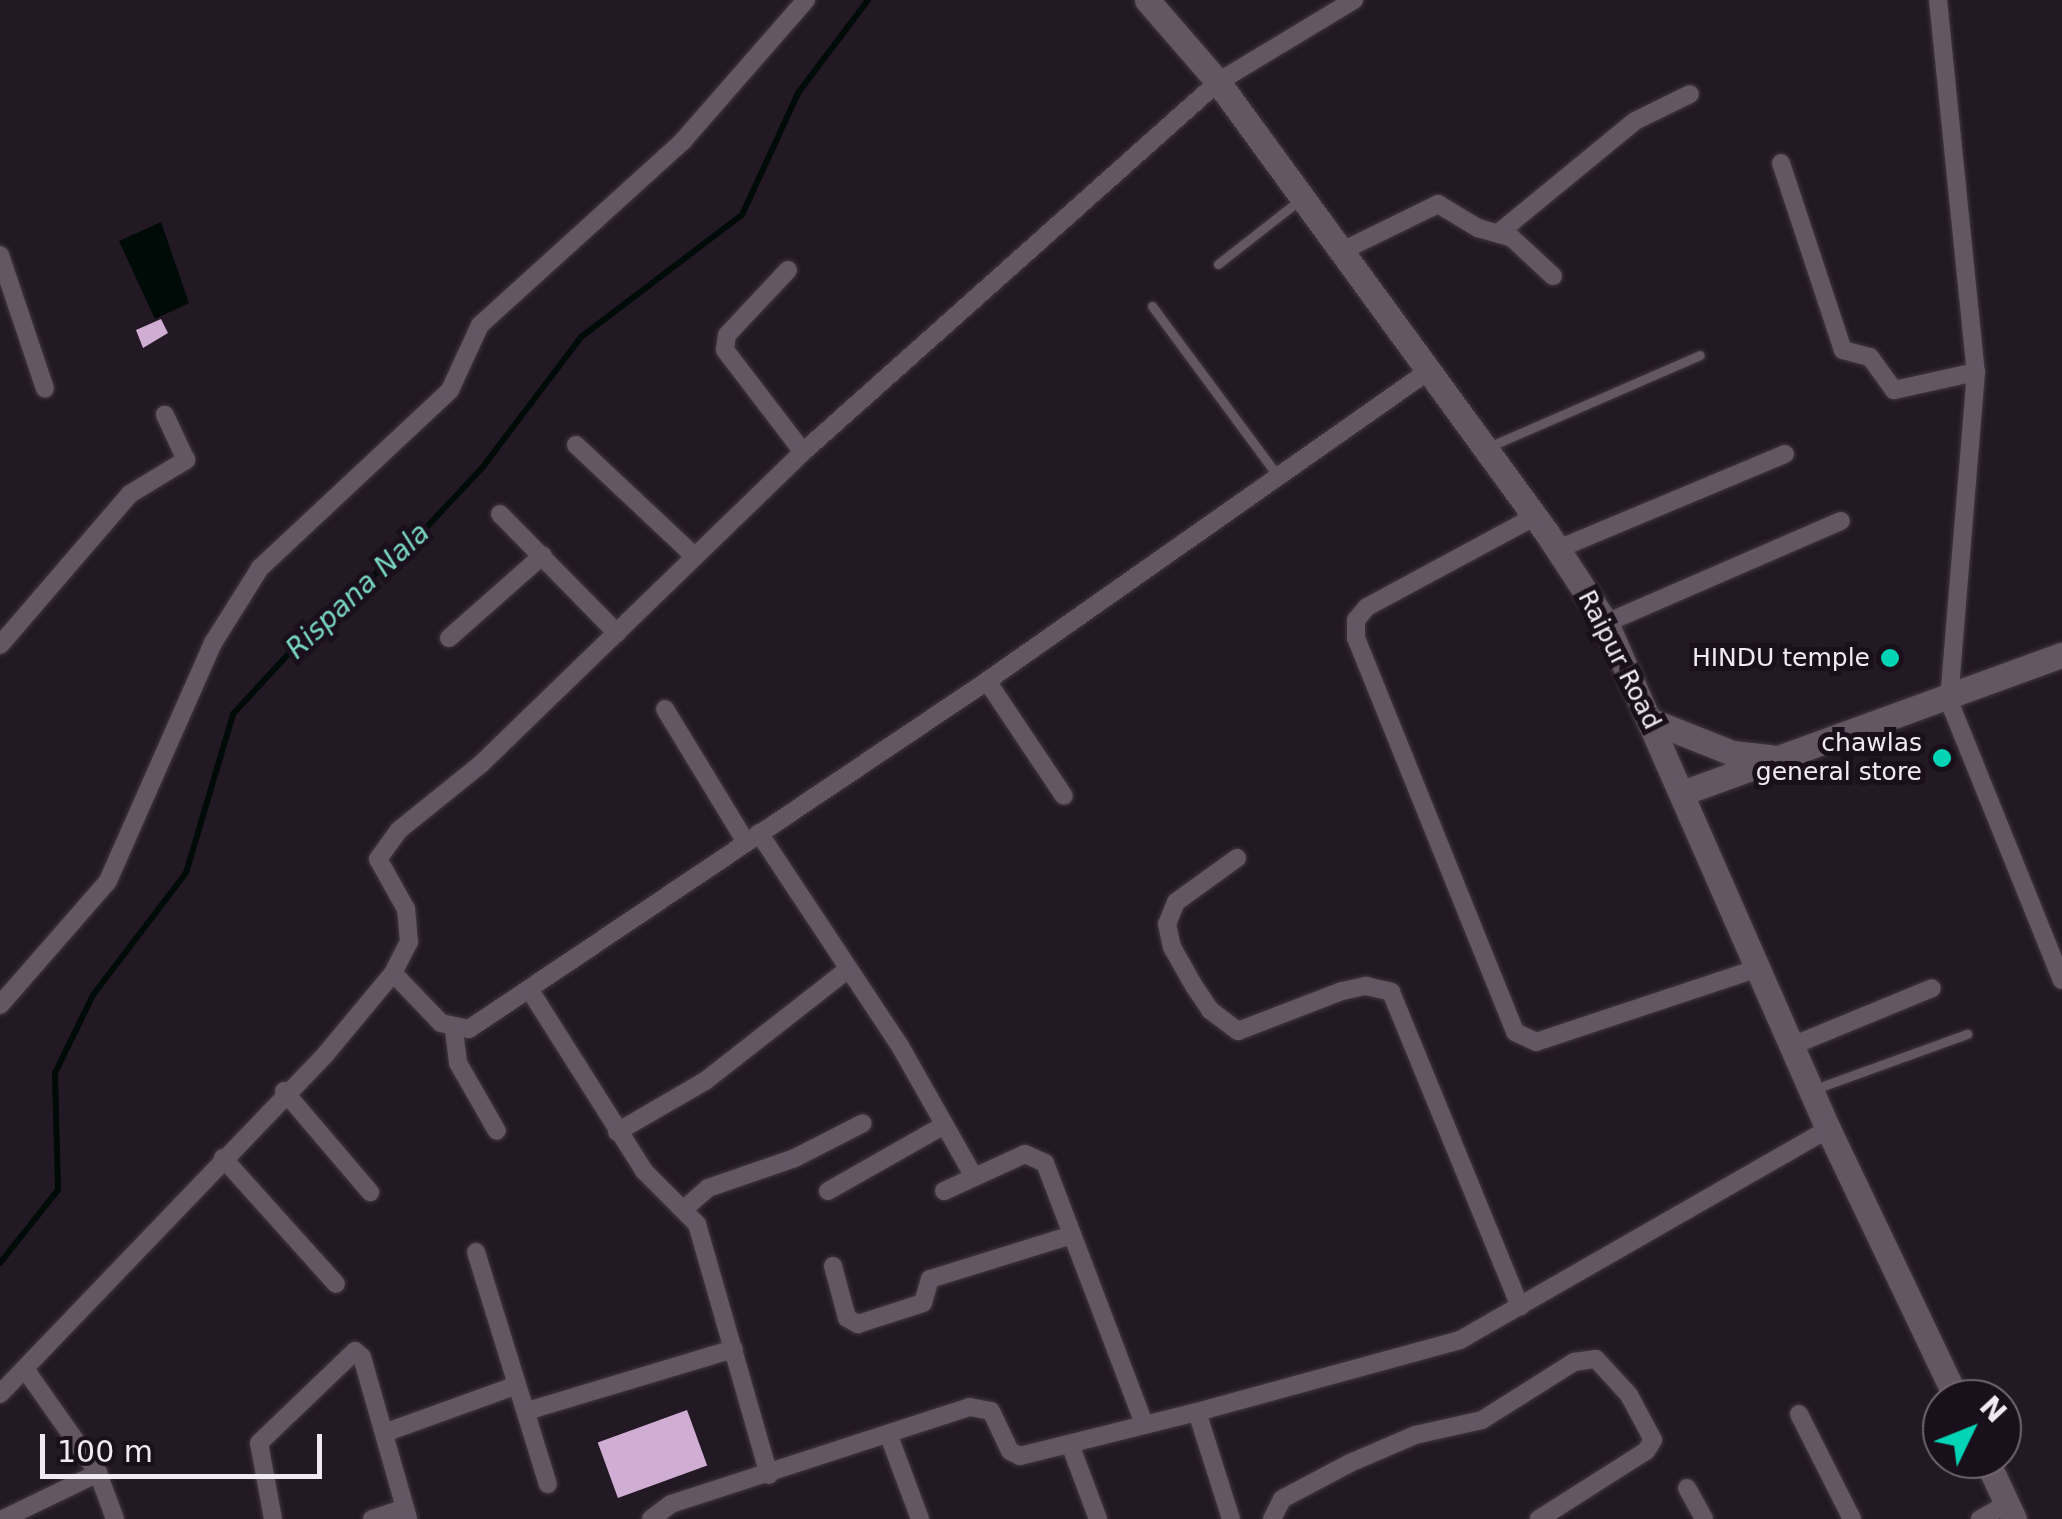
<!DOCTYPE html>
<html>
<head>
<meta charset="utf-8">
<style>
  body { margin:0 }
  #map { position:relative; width:2062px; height:1519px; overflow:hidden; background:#231924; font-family:"DejaVu Sans",sans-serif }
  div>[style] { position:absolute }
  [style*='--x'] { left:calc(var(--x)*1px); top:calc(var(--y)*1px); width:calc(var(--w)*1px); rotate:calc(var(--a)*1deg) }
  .water>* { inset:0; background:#000b08 }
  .stream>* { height:6px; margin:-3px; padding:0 3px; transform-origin:3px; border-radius:3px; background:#000b08 }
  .building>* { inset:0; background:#d0add2; transform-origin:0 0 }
  .roads { filter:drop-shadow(0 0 2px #3f373f) drop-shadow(0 0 2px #3f373f) }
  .service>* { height:9px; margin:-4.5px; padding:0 4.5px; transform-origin:4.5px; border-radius:4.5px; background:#635764 }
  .minor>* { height:18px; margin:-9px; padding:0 9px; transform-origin:9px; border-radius:9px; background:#635764 }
  .secondary>* { height:25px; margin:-12.5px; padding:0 12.5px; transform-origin:12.5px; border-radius:12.5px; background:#635764 }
  .dots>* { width:28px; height:28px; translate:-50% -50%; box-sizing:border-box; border:5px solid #1a101b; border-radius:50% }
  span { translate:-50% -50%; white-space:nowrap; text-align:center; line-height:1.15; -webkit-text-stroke:10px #1a101b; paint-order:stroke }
  .poi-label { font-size:25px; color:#f2eaf2 }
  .right { translate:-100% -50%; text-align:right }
  .street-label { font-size:25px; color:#f2eaf2 }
  .water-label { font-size:28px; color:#78d4c0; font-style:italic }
  .north { position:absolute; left:1922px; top:1379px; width:100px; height:100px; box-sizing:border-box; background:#1a101b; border:2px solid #706771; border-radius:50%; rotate:47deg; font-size:28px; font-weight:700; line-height:40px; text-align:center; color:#f2eaf2 }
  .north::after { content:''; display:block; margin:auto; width:35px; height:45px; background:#01d5b6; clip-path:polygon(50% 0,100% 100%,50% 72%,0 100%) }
  .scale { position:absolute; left:40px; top:1434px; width:282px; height:45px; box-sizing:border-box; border:5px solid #f2eaf2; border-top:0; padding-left:12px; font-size:30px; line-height:35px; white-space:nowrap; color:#f2eaf2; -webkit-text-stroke:8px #1a101b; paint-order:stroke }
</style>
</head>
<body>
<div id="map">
  <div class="water">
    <i style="clip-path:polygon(161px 222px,189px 303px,155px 319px,119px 241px)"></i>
  </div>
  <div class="stream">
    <i style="--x:0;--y:1263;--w:93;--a:-51.5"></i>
    <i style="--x:58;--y:1190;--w:117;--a:-91.5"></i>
    <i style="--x:55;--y:1073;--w:87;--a:-64"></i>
    <i style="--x:93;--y:995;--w:153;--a:-52.7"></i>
    <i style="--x:186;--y:873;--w:166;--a:-73.5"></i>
    <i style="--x:233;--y:714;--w:125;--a:-47.3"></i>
    <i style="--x:318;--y:622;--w:119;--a:-39.9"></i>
    <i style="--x:409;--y:546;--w:107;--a:-46.9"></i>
    <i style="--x:482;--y:468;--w:164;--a:-52.9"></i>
    <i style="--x:581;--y:337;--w:202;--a:-37.2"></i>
    <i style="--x:742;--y:215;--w:134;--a:-65.3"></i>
    <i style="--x:798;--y:93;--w:116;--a:-53"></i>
  </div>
  <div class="building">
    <i style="clip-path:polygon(161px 319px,168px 333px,143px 348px,136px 330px)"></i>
    <i style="left:687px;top:1410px;width:59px;height:95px;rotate:70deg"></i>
  </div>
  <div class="roads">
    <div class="service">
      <i style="--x:1218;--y:264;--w:105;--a:-38.1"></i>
      <i style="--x:1152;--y:306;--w:212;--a:53.5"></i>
      <i style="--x:1486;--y:448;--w:233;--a:-23.5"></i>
      <i style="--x:1815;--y:1089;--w:162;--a:-19.9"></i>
    </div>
    <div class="minor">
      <i style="--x:1938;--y:0;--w:374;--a:84.2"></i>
      <i style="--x:1976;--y:372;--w:330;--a:94.7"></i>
      <i style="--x:1949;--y:701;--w:301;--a:68"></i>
      <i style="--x:1781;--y:163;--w:197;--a:71.7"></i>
      <i style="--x:1843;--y:350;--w:28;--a:15"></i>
      <i style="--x:1870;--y:357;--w:41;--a:54"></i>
      <i style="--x:1894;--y:390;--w:84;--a:-12.4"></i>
      <i style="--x:1501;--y:231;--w:173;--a:-39.4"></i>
      <i style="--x:1635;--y:121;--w:61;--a:-26.1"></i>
      <i style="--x:1340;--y:252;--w:109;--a:-26.1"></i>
      <i style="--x:1438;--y:204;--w:47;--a:31"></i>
      <i style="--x:1478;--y:228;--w:35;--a:16"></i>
      <i style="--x:1512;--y:238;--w:56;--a:42.8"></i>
      <i style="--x:0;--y:255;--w:141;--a:71.4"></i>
      <i style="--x:788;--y:270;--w:89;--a:133.2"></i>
      <i style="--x:727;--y:335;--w:15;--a:98"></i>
      <i style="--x:725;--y:350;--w:128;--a:52.6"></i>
      <i style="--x:576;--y:445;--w:162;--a:43.2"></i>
      <i style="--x:500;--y:514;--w:167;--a:45.5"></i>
      <i style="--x:1534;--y:517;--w:190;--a:151.7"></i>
      <i style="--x:1367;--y:607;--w:17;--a:130"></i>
      <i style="--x:1356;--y:620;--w:18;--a:90"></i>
      <i style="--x:1356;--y:638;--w:425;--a:68"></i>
      <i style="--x:1515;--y:1032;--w:23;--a:25"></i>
      <i style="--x:1536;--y:1042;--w:237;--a:-18.4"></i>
      <i style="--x:1558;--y:549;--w:246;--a:-22.7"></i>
      <i style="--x:1606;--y:623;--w:256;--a:-23.5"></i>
      <i style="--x:449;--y:638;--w:125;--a:-41.4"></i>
      <i style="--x:0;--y:645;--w:199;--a:-49.3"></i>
      <i style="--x:130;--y:494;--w:66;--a:-31.3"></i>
      <i style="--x:186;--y:460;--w:50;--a:-115"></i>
      <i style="--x:987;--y:681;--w:138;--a:56.2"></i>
      <i style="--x:665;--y:709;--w:156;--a:58.7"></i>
      <i style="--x:759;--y:833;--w:255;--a:56.5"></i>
      <i style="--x:900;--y:1046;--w:148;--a:60.5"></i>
      <i style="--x:1237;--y:858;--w:75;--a:144.2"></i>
      <i style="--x:1176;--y:902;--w:24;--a:112"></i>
      <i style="--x:1167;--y:924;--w:24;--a:78"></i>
      <i style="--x:1172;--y:947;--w:45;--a:60.6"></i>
      <i style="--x:1194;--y:986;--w:29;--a:56"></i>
      <i style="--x:1210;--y:1010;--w:35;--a:37"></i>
      <i style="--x:1238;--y:1031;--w:111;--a:-21"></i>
      <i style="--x:1342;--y:991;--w:25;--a:-12"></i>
      <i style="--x:1366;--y:986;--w:26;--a:13"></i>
      <i style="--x:1391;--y:992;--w:340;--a:67.7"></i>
      <i style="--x:393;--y:973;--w:69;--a:46.2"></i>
      <i style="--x:441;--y:1023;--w:29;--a:12"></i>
      <i style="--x:469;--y:1029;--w:624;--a:-33.89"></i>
      <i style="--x:987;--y:681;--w:538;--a:-35.08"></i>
      <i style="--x:531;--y:992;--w:212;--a:57.7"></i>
      <i style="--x:644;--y:1171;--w:75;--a:45"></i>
      <i style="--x:697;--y:1224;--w:261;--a:74"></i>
      <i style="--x:0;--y:1005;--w:164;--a:-48.9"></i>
      <i style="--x:108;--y:881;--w:260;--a:-66.2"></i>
      <i style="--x:213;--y:643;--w:89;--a:-57.9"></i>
      <i style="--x:260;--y:568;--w:260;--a:-43.1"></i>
      <i style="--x:450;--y:390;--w:72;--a:-65.2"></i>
      <i style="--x:480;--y:325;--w:273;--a:-42.2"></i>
      <i style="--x:682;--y:142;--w:189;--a:-48.9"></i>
      <i style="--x:454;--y:1030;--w:33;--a:83"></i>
      <i style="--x:458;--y:1063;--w:78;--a:60.2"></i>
      <i style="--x:1794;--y:1045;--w:149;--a:-22.4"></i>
      <i style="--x:284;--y:1091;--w:133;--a:49.6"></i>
      <i style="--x:617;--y:1132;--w:102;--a:-30.1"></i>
      <i style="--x:705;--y:1081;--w:180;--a:-38"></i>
      <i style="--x:223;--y:1158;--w:169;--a:48.1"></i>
      <i style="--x:828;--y:1191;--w:133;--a:-29.6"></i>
      <i style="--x:944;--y:1191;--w:89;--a:-24.6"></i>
      <i style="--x:1025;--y:1154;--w:22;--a:24"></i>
      <i style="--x:1045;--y:1163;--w:279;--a:69.2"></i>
      <i style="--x:684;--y:1209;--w:32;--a:-41"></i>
      <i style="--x:708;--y:1188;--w:92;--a:-19"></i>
      <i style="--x:795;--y:1158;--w:76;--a:-27.2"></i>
      <i style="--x:476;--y:1252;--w:243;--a:72.8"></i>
      <i style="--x:833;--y:1266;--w:54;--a:74.9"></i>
      <i style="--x:847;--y:1318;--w:13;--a:29"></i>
      <i style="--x:858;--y:1324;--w:68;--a:-17.9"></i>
      <i style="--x:923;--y:1303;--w:25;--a:-74"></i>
      <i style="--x:930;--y:1279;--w:149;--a:-17.2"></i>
      <i style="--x:25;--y:1369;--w:127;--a:54.9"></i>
      <i style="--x:98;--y:1473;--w:49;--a:69.7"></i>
      <i style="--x:0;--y:1394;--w:470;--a:-46.2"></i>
      <i style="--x:325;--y:1055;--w:107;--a:-50.3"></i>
      <i style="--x:393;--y:973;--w:35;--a:-63"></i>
      <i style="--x:409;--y:942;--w:33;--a:-95"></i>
      <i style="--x:406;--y:909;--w:57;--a:-119.2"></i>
      <i style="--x:378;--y:859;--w:36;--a:-54"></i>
      <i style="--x:399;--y:830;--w:105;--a:-38.8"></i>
      <i style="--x:481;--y:764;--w:448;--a:-44.1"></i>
      <i style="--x:803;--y:452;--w:556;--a:-41.72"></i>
      <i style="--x:1218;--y:82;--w:159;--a:-31.1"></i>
      <i style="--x:527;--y:1411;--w:216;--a:-16.7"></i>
      <i style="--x:1799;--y:1414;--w:118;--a:63.2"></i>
      <i style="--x:384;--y:1433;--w:141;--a:-19.8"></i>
      <i style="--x:889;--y:1436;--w:89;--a:69.5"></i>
      <i style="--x:1071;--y:1447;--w:77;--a:69.4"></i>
      <i style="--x:1687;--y:1488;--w:35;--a:61"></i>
      <i style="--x:3;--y:1519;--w:106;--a:-25.8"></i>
      <i style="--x:273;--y:1519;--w:77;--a:-100.4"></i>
      <i style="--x:259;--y:1443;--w:133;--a:-43.8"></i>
      <i style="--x:355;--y:1351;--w:9;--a:41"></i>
      <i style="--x:362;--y:1357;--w:168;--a:74.1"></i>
      <i style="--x:372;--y:1519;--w:35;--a:-18"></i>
      <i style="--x:651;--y:1519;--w:25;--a:-37"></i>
      <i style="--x:671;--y:1504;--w:314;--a:-18"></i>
      <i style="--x:970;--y:1407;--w:21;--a:11"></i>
      <i style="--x:991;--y:1411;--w:44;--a:64.6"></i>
      <i style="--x:1010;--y:1451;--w:11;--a:27"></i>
      <i style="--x:1020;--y:1456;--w:182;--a:-14"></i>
      <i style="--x:1231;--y:1519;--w:112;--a:-107.6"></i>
      <i style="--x:1197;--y:1412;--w:273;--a:-15.3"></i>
      <i style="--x:1460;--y:1340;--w:424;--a:-29.8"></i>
      <i style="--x:1272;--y:1519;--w:22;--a:-63"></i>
      <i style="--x:1282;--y:1499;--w:77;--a:-27.9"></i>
      <i style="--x:1350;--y:1463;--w:71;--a:-23.3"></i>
      <i style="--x:1415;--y:1435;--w:69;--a:-12.6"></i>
      <i style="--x:1482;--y:1420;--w:109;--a:-32.2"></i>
      <i style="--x:1574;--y:1362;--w:22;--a:-8"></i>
      <i style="--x:1596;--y:1359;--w:49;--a:47.5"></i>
      <i style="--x:1629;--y:1395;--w:51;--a:61.9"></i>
      <i style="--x:1653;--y:1440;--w:13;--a:122"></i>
      <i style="--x:1646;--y:1451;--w:127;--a:147.6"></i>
      <i style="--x:1980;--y:1519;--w:31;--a:-29"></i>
    </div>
    <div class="secondary">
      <i style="--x:1147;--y:0;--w:108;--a:49.1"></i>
      <i style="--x:1218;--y:82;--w:558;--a:53.89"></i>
      <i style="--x:1547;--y:533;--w:108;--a:56.8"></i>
      <i style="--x:1606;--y:623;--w:553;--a:66.31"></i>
      <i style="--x:1828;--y:1129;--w:299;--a:64.5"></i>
      <i style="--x:1652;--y:721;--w:86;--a:21.8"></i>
      <i style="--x:1732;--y:753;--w:39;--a:6"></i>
      <i style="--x:1685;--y:792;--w:401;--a:-20"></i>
      <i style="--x:1986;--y:1459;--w:66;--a:65"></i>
    </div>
  </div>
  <div class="dots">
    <i style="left:1890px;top:658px;background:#01d5b6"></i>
    <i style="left:1942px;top:758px;background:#01d5b6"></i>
  </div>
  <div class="poi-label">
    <span class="right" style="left:1870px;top:658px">HINDU temple</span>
    <span class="right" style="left:1922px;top:758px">chawlas<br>general store</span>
  </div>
  <div class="street-label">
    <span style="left:1619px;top:660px;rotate:63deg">Raipur Road</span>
  </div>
  <div class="water-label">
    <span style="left:358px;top:591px;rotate:-43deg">Rispana Nala</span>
  </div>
  <div class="north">N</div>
  <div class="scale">100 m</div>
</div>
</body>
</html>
